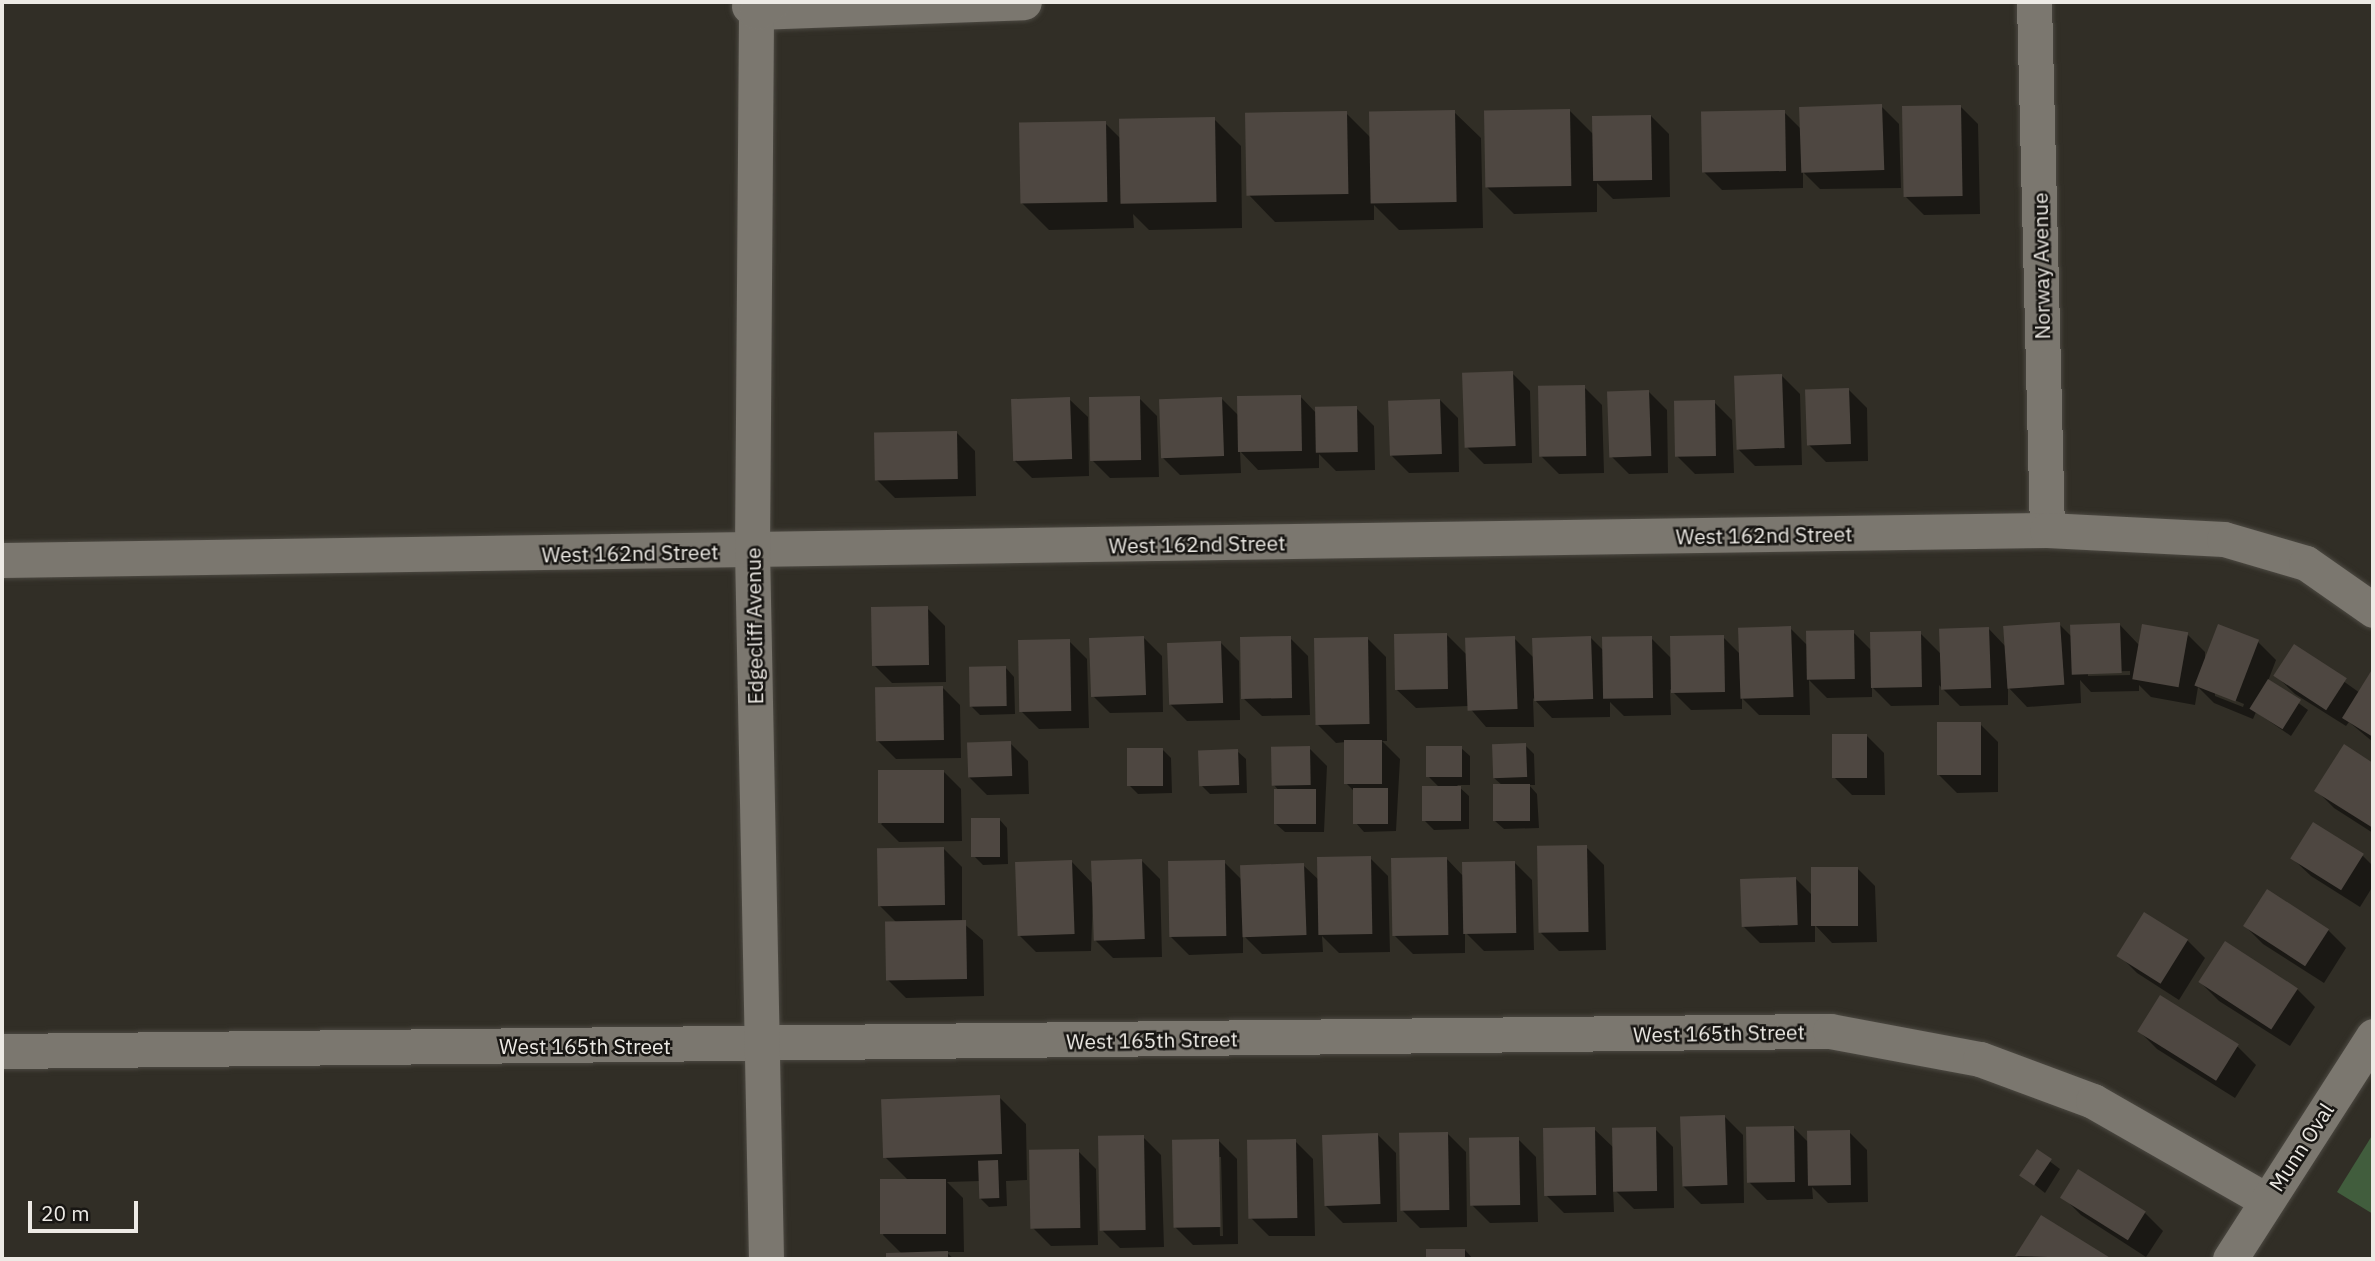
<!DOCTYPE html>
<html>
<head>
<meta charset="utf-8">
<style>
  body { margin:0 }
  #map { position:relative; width:2375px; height:1261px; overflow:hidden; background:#312e26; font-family:"IBM Plex Sans",sans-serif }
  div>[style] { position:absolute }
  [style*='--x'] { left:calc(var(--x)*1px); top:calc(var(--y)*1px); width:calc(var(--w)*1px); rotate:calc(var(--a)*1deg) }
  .green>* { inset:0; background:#415d3d }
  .shadow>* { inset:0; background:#0007 }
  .building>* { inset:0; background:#4e4741; transform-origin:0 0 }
  .roads { filter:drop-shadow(0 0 2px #4c4942) drop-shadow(0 0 2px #4c4942) }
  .minor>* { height:35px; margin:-17.5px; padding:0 17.5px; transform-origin:17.5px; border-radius:17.5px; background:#7b776f }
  span { translate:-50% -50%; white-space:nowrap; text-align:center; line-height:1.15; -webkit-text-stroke:5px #181613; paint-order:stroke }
  .street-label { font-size:21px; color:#edeae5 }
  .frame { position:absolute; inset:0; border:4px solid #edeae5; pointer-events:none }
  .scale { position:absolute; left:28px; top:1201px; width:110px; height:32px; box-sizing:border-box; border:4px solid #edeae5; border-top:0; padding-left:9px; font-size:21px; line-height:24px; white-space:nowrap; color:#edeae5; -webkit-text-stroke:5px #181613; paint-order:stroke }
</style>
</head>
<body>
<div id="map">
  <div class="green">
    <i style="clip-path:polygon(2373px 1134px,2373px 1214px,2337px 1192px)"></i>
  </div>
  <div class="shadow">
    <i style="clip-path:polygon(1881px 106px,1899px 124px,1901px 188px,1820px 189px,1803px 172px,1803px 188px,1722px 190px,1704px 172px,1784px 112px,1801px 129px)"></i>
    <i style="clip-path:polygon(1960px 106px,1978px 124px,1980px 214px,1924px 215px,1906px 197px)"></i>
    <i style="clip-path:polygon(1569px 110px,1594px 135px,1651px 116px,1669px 134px,1670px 197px,1613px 199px,1597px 183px,1597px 212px,1514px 214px,1487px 187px)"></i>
    <i style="clip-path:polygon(1454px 112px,1481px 138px,1483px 228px,1399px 230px,1374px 205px,1374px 220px,1275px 222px,1249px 195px,1346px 113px,1371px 138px)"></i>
    <i style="clip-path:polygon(1214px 119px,1241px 146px,1242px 228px,1149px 230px,1133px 214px,1134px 228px,1049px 230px,1022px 203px,1105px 123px,1121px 139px)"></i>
    <i style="clip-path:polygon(1512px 373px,1530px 391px,1532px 463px,1484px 464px,1466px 446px)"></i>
    <i style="clip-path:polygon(1782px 376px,1800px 394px,1802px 465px,1755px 466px,1737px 448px)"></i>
    <i style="clip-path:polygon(1584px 387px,1602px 405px,1604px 473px,1559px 474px,1541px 456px)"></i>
    <i style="clip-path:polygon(1849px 390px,1867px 408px,1868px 461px,1826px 462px,1808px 444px)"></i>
    <i style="clip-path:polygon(1649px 392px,1667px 410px,1668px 473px,1629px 474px,1611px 456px)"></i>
    <i style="clip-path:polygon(1300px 396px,1317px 414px,1356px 408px,1374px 426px,1375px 470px,1336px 471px,1319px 454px,1319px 468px,1258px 470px,1240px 451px,1241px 473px,1180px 475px,1162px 457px,1221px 398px,1240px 417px)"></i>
    <i style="clip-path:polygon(1139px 398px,1157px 416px,1159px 477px,1110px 478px,1092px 460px)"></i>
    <i style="clip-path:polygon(1069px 399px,1088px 417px,1089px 476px,1032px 478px,1014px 460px)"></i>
    <i style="clip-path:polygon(1440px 400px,1458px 418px,1459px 472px,1409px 473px,1391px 455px)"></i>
    <i style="clip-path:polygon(1714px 402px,1732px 420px,1734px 473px,1695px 474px,1677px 456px)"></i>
    <i style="clip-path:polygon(957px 433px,975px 451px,976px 496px,895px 498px,877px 480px)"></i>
    <i style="clip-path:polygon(927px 608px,945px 626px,946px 682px,892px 683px,874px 665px)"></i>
    <i style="clip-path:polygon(evenodd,2059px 624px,2072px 637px,2120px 625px,2139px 645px,2187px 634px,2205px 652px,2205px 663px,2258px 642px,2276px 660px,2268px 681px,2308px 710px,2291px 736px,2256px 712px,2253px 719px,2214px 703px,2198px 687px,2195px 705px,2151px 697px,2139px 685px,2139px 691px,2091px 692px,2080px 680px,2081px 703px,2027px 707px,2008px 687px,2008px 705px,1960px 706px,1939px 685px,1939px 705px,1891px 706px,1872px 687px,1872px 697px,1827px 698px,1809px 680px,1810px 715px,1759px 715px,1742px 698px,1742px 709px,1691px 710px,1670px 689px,1671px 715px,1624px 716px,1610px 702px,1610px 717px,1552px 718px,1533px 698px,1534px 727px,1486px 727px,1468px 706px,1416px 708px,1397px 690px,1446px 634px,1467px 655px,1514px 638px,1534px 658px,1591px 638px,1605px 652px,1651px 638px,1672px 659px,1723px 637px,1740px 654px,1790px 628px,1808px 646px,1853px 632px,1872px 651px,1920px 633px,1941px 654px,1989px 629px,2006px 647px,2059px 624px,2130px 671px,2130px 675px,2088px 676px,2088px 672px,2130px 671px,2059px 624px,2215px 692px,2244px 704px,2243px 707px,2215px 696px,2215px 692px)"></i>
    <i style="clip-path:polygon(1144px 638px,1162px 656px,1163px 712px,1110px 713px,1092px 695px)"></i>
    <i style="clip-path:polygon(1290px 638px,1308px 656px,1310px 715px,1262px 716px,1243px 698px)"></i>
    <i style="clip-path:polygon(1368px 639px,1386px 657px,1387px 741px,1382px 741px,1400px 759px,1396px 831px,1364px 832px,1356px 823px,1355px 792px,1346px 783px,1346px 742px,1336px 743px,1318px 725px)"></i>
    <i style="clip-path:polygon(1069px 641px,1087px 659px,1089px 728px,1039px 729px,1021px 711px)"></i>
    <i style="clip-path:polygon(1221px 643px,1239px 661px,1240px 720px,1187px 721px,1169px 703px)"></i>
    <i style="clip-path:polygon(2294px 646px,2360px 693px,2373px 672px,2373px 742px,2349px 722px,2346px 726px,2295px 694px,2276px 676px)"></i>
    <i style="clip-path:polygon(1006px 668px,1014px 677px,1015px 714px,980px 715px,971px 706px)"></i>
    <i style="clip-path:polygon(942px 687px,960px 705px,961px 758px,896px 759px,878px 741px)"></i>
    <i style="clip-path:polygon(1980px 724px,1998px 742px,1998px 792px,1957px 793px,1939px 775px)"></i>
    <i style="clip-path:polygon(1866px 735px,1884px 753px,1885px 795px,1852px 795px,1834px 777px)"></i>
    <i style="clip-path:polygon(1010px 743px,1028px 761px,1029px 794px,987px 795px,969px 777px)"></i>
    <i style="clip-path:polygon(1525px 745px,1534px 754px,1535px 785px,1529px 785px,1537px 794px,1539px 828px,1504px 829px,1495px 821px,1503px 786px,1494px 778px)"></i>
    <i style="clip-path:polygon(2344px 746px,2373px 765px,2373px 833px,2334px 808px,2316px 790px)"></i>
    <i style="clip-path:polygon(1309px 748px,1327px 766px,1324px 832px,1285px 832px,1276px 824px,1280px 792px,1274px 785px)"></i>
    <i style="clip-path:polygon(1461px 748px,1470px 756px,1470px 785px,1457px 785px,1469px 796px,1469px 829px,1434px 830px,1425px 821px,1440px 788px,1429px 777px)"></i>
    <i style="clip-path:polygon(1162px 749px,1171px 758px,1172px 793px,1138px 794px,1129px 785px)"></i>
    <i style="clip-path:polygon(1237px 751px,1246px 759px,1247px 793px,1210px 794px,1201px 785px)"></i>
    <i style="clip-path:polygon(943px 771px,961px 789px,962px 841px,899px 842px,881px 824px)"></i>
    <i style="clip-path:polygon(999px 819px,1007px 828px,1008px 864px,983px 865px,974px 856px)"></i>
    <i style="clip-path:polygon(1586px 847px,1604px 865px,1606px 950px,1559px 951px,1541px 933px)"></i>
    <i style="clip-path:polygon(944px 849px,962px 867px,962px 922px,983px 940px,984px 996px,906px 998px,888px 980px,898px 924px,880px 906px)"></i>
    <i style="clip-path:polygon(2363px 856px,2373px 866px,2373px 886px,2360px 907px,2311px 876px,2293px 859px)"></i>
    <i style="clip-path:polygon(1370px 858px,1388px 876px,1390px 952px,1339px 953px,1322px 936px,1323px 952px,1262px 954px,1243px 935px,1243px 953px,1189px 955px,1171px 937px,1224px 862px,1242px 880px,1303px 865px,1320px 881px)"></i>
    <i style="clip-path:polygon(1446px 858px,1464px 877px,1514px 862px,1532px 880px,1534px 950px,1484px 951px,1465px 932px,1465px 953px,1413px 954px,1395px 936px)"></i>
    <i style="clip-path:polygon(1142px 861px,1160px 879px,1162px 957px,1113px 958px,1095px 940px,1093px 896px,1091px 951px,1036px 952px,1018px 934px,1072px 862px,1093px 884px)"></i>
    <i style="clip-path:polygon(1857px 868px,1875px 886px,1877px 942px,1832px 943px,1815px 925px,1815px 942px,1760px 943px,1742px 925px,1796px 879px,1814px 897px)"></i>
    <i style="clip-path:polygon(2245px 926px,2328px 930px,2346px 948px,2324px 983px,2263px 944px)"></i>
    <i style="clip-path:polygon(2187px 940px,2205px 958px,2179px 1000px,2137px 973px,2119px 955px)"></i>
    <i style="clip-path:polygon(2225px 944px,2297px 989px,2315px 1007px,2290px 1046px,2219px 1001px,2201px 983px)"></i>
    <i style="clip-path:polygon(2139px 1031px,2238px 1047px,2256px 1065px,2235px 1098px,2157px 1049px)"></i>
    <i style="clip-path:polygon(999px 1097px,1026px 1124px,1027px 1180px,1006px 1181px,1007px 1206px,989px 1207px,980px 1198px,980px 1181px,947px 1182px,963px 1198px,964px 1252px,946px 1252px,954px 1259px,888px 1259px,888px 1255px,902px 1254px,883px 1235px,909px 1181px,884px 1156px)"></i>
    <i style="clip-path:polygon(1725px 1117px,1743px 1135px,1744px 1203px,1701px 1204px,1683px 1186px)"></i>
    <i style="clip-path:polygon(1793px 1127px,1809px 1143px,1849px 1132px,1867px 1150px,1868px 1202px,1828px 1203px,1812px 1187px,1813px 1199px,1767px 1200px,1749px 1182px)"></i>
    <i style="clip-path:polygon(1594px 1129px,1615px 1149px,1655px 1129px,1673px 1147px,1674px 1208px,1634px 1209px,1613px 1188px,1614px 1212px,1564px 1213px,1546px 1195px)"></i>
    <i style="clip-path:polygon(1448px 1134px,1466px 1152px,1467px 1227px,1420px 1228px,1402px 1210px)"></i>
    <i style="clip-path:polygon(1378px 1135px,1396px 1153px,1397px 1222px,1343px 1223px,1325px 1205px)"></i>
    <i style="clip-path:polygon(1143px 1137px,1161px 1155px,1164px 1247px,1120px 1248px,1102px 1230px)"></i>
    <i style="clip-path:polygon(1518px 1139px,1536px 1157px,1538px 1222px,1490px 1223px,1472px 1205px)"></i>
    <i style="clip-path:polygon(evenodd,1219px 1141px,1237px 1159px,1238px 1244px,1193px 1245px,1175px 1227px,1219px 1141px,1218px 1157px,1221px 1157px,1223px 1236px,1220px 1236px,1218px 1157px)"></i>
    <i style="clip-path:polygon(1295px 1141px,1313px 1159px,1315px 1236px,1269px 1236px,1251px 1218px)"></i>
    <i style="clip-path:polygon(1078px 1151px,1096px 1169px,1098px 1245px,1051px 1246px,1033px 1228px)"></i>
    <i style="clip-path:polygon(2037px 1152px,2060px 1169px,2045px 1193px,2022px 1175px)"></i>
    <i style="clip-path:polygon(2063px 1197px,2145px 1213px,2163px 1231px,2146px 1257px,2081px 1215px)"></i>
    <i style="clip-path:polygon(2042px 1217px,2108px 1259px,2020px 1259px,2017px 1256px)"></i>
    <i style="clip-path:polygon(1465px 1250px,1473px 1259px,1428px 1259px,1427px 1251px)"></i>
  </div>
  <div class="building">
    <i style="left:1882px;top:104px;width:66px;height:83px;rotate:88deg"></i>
    <i style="left:1961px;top:105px;width:91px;height:59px;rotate:89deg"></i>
    <i style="left:1570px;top:109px;width:77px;height:86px;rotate:89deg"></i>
    <i style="left:1455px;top:110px;width:92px;height:86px;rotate:89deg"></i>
    <i style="left:1785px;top:110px;width:61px;height:84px;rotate:89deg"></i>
    <i style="left:1347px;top:111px;width:83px;height:102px;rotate:89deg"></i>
    <i style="left:1651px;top:115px;width:65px;height:59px;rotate:89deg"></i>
    <i style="left:1215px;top:117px;width:85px;height:96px;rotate:89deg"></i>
    <i style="left:1106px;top:121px;width:81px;height:87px;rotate:89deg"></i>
    <i style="left:1513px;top:371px;width:75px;height:51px;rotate:88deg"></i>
    <i style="left:1782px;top:374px;width:74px;height:48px;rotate:88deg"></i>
    <i style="left:1585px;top:385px;width:71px;height:47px;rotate:89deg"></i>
    <i style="left:1849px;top:388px;width:56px;height:44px;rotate:88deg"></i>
    <i style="left:1649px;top:390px;width:66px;height:42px;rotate:88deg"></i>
    <i style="left:1301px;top:395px;width:56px;height:64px;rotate:89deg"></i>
    <i style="left:1140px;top:396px;width:64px;height:51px;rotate:89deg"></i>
    <i style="left:1070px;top:397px;width:62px;height:59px;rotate:88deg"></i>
    <i style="left:1222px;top:397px;width:59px;height:63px;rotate:88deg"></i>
    <i style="left:1440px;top:399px;width:55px;height:52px;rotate:88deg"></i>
    <i style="left:1715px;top:400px;width:56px;height:41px;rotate:89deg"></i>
    <i style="left:1357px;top:406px;width:46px;height:42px;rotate:89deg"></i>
    <i style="left:957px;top:431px;width:48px;height:83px;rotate:89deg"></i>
    <i style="left:928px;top:606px;width:59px;height:57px;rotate:89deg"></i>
    <i style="left:2060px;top:622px;width:63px;height:57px;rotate:86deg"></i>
    <i style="left:2120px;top:623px;width:50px;height:50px;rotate:88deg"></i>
    <i style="left:2142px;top:624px;width:47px;height:56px;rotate:10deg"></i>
    <i style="left:2218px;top:624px;width:44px;height:66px;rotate:21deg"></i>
    <i style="left:1791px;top:626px;width:71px;height:53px;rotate:88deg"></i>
    <i style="left:1989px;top:627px;width:61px;height:50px;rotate:88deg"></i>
    <i style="left:1854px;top:630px;width:49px;height:48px;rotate:89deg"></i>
    <i style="left:1921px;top:631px;width:56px;height:51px;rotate:89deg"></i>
    <i style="left:1447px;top:633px;width:56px;height:53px;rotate:89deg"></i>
    <i style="left:1724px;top:635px;width:57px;height:54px;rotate:89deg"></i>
    <i style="left:1144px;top:636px;width:59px;height:55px;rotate:88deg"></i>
    <i style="left:1291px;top:636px;width:62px;height:51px;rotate:89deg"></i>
    <i style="left:1515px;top:636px;width:73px;height:50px;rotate:88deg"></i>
    <i style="left:1591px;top:636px;width:63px;height:59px;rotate:88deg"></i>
    <i style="left:1652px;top:636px;width:62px;height:50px;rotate:89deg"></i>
    <i style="left:1368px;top:637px;width:87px;height:54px;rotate:89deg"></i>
    <i style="left:1070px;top:639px;width:72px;height:52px;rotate:89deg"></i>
    <i style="left:1221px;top:641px;width:62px;height:54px;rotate:88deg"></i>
    <i style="left:2294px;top:644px;width:63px;height:38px;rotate:33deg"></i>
    <i style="left:1006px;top:666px;width:40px;height:37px;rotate:89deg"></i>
    <i style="clip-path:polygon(2373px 668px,2373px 737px,2342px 718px)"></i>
    <i style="left:2268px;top:679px;width:39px;height:35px;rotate:32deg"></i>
    <i style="left:943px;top:686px;width:54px;height:68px;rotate:89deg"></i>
    <i style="left:1937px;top:722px;width:44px;height:53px"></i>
    <i style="left:1832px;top:734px;width:35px;height:44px"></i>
    <i style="left:1344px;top:740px;width:38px;height:44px"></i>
    <i style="left:1011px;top:741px;width:35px;height:44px;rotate:88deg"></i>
    <i style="left:1526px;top:743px;width:34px;height:34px;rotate:88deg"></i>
    <i style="clip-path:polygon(2344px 744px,2373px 763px,2373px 828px,2314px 791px)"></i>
    <i style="left:1310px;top:746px;width:39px;height:39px;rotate:89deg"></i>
    <i style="left:1462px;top:746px;width:31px;height:36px;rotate:90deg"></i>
    <i style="left:1127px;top:748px;width:36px;height:38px"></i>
    <i style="left:1238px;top:749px;width:36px;height:40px;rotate:88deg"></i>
    <i style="left:944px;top:770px;width:53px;height:66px;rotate:90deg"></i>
    <i style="left:1493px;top:784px;width:37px;height:37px"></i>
    <i style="left:1461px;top:786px;width:35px;height:39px;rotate:90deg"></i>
    <i style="left:1353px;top:788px;width:35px;height:36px"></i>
    <i style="left:1316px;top:789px;width:35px;height:42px;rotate:90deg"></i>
    <i style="left:971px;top:818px;width:29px;height:39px"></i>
    <i style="left:2313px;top:822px;width:60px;height:43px;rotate:32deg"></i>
    <i style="left:1587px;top:845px;width:87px;height:50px;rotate:89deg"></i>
    <i style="left:944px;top:847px;width:58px;height:67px;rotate:89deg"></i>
    <i style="left:1371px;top:856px;width:78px;height:54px;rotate:89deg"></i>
    <i style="left:1447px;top:857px;width:78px;height:56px;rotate:89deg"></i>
    <i style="left:1142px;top:859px;width:80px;height:51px;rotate:88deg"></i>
    <i style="left:1072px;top:860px;width:74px;height:57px;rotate:88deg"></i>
    <i style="left:1225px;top:860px;width:76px;height:57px;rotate:89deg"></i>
    <i style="left:1515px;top:861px;width:72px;height:53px;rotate:89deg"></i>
    <i style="left:1304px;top:863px;width:72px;height:64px;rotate:88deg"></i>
    <i style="left:1811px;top:867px;width:47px;height:59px"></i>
    <i style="left:1796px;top:877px;width:48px;height:56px;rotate:88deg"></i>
    <i style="left:2267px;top:889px;width:74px;height:44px;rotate:33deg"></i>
    <i style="left:2144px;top:912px;width:52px;height:52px;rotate:32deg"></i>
    <i style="left:966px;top:920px;width:59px;height:81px;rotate:89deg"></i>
    <i style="left:2225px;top:941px;width:87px;height:49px;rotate:33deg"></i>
    <i style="left:2160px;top:995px;width:93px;height:43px;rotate:32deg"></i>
    <i style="left:1000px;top:1095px;width:59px;height:119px;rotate:88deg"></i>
    <i style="left:1725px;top:1115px;width:70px;height:45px;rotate:88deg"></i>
    <i style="left:1794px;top:1126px;width:56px;height:48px;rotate:89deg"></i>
    <i style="left:1595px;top:1127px;width:68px;height:52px;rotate:89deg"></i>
    <i style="left:1656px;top:1127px;width:64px;height:44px;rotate:89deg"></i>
    <i style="left:1850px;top:1130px;width:55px;height:43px;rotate:89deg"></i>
    <i style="left:1448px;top:1132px;width:78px;height:49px;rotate:89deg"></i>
    <i style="left:1378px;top:1133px;width:71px;height:56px;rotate:88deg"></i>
    <i style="left:1144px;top:1135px;width:95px;height:46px;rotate:89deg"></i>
    <i style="left:1519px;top:1137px;width:68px;height:50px;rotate:89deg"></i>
    <i style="left:1219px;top:1139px;width:88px;height:47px;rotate:89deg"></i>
    <i style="left:1296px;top:1139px;width:79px;height:49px;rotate:89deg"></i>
    <i style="left:1079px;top:1149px;width:79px;height:50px;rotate:89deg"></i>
    <i style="left:2037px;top:1149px;width:18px;height:32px;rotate:34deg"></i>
    <i style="left:998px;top:1160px;width:38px;height:20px;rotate:88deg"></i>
    <i style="left:2078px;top:1169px;width:80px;height:34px;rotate:32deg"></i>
    <i style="left:946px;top:1179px;width:55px;height:66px;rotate:90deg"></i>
    <i style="clip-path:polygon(2041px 1215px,2112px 1259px,2015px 1256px)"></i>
    <i style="left:1465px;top:1249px;width:10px;height:39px;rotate:90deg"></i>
    <i style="clip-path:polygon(948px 1251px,948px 1259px,886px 1259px,886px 1253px)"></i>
  </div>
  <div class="roads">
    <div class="minor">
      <i style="--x:2034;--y:2;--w:528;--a:88.59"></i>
      <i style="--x:749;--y:6;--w:9;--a:41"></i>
      <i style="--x:756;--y:12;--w:268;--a:-2.1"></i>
      <i style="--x:2;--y:560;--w:2045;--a:-0.84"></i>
      <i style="--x:2047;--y:530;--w:177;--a:2.9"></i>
      <i style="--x:2224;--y:539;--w:85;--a:16.3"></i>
      <i style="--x:2306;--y:563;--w:82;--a:35"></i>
      <i style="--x:2;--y:1051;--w:1828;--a:-0.63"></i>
      <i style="--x:1830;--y:1031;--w:153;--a:10.6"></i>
      <i style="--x:1980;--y:1059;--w:121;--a:20.4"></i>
      <i style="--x:2093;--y:1101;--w:199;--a:29.8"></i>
      <i style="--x:766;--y:1259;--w:708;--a:-91.13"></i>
      <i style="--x:752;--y:551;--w:539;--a:-89.57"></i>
      <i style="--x:756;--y:12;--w:19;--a:-32"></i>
      <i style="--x:2230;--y:1259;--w:265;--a:-57.3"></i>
    </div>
  </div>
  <div class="street-label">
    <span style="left:2041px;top:266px;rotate:-91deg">Norway Avenue</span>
    <span style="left:1764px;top:535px;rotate:-1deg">West 162nd Street</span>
    <span style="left:1197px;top:544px;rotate:-1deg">West 162nd Street</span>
    <span style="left:630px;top:553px;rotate:-1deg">West 162nd Street</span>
    <span style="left:754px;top:626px;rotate:-91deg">Edgecliff Avenue</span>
    <span style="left:1719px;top:1033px;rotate:-1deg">West 165th Street</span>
    <span style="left:1152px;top:1040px;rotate:-1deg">West 165th Street</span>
    <span style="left:585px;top:1046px">West 165th Street</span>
    <span style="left:2301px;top:1147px;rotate:-57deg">Munn Oval</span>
  </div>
  <div class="frame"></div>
  <div class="scale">20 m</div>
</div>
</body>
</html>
